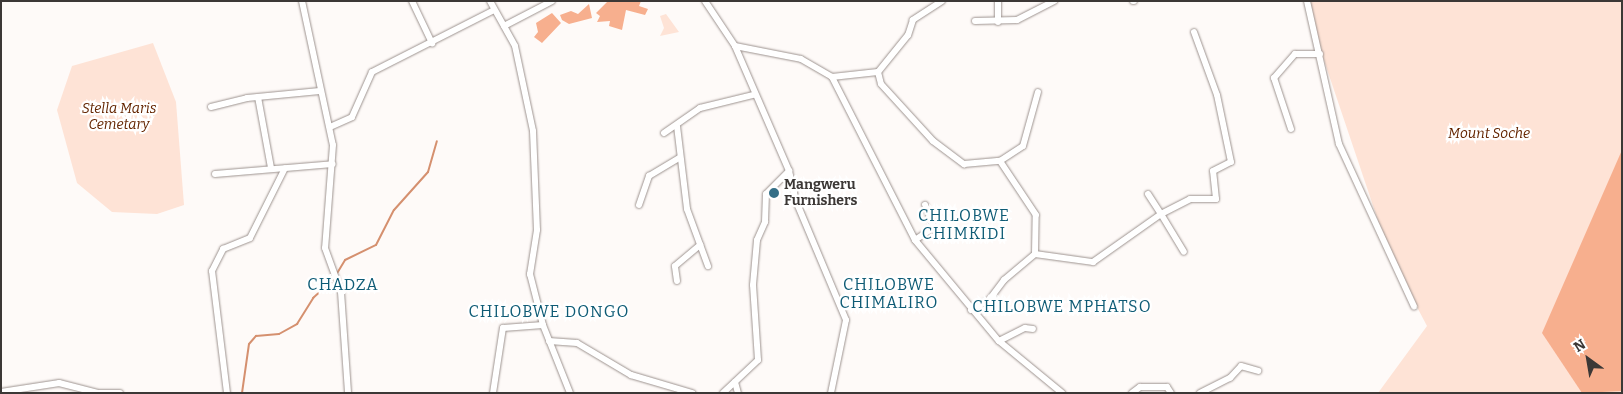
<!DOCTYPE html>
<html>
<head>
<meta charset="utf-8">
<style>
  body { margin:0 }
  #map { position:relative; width:1623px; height:394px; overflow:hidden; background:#fefaf8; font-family:Bitter,serif }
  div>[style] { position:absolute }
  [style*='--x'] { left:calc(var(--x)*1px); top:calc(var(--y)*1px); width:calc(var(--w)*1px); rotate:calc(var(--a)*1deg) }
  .green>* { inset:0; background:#fee3d6 }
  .forest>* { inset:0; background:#f7af8e }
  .stream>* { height:2px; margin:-1px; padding:0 1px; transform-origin:1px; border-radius:1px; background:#d5906f }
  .roads { filter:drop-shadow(0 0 1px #9d938f) drop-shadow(0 0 1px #9d938f) }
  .minor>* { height:6px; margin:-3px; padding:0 3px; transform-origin:3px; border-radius:3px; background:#fff }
  .dots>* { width:14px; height:14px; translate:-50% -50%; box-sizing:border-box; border:2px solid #fff; border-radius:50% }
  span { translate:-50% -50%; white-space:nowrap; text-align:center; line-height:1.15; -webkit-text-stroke:4.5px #fff; paint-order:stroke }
  .park-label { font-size:14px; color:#642500; font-style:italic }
  .poi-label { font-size:14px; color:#3c3836; font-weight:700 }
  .left { translate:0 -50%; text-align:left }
  .quarter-label { font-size:16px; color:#0e5b75; letter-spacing:1px }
  .frame { position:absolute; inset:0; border:2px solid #3c3836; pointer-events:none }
  .north { position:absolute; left:1563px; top:334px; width:50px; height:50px; -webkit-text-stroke:4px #fff; paint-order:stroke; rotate:328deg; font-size:14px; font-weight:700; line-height:20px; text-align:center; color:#3c3836 }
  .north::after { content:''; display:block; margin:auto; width:18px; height:22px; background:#3c3836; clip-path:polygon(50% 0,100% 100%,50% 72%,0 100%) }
</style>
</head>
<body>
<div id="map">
  <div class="green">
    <i style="clip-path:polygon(1304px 1px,1622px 1px,1622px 393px,1378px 393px,1427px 326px,1390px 256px)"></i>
    <i style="clip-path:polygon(666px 14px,679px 32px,660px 36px,664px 28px,660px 16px)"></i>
    <i style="clip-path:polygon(153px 43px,176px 102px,184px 205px,157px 214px,112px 212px,77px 183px,57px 110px,72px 66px)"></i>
  </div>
  <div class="forest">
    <i style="clip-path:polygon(608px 1px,641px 1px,639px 6px,648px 9px,645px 15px,626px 10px,622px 30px,609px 26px,610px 21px,597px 22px,600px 16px,596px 13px)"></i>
    <i style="clip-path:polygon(589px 4px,592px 18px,569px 24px,562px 20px,560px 15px,571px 11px,578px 14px)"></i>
    <i style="clip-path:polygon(552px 13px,561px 23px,542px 43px,534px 37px,538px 32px,536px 23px)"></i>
    <i style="clip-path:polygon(1622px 150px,1622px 391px,1582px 393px,1542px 333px)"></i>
  </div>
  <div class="stream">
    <i style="--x:336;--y:275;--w:17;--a:-59"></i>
    <i style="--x:345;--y:260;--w:34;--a:-26"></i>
    <i style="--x:376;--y:245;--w:39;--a:-63"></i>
    <i style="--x:394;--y:210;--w:51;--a:-48.2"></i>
    <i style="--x:428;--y:172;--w:32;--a:-74"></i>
    <i style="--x:242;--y:393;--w:49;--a:-81.9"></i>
    <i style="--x:249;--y:344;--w:11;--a:-49"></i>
    <i style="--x:256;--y:336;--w:23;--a:-5"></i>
    <i style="--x:279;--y:334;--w:21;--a:-29"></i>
    <i style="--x:297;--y:324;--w:31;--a:-58"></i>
    <i style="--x:313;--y:298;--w:28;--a:-42"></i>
  </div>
  <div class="roads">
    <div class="minor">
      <i style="--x:302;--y:1;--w:147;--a:77.9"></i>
      <i style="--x:333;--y:145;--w:103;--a:94.4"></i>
      <i style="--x:325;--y:248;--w:47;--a:70"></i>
      <i style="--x:341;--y:292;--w:101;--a:86"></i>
      <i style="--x:412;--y:1;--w:47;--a:64.5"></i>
      <i style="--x:490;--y:1;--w:51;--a:60.9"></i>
      <i style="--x:515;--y:46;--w:87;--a:78"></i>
      <i style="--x:533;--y:131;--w:99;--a:87.7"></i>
      <i style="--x:537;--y:230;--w:45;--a:99"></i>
      <i style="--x:530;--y:274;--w:53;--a:75.7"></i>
      <i style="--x:543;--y:325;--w:73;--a:68.3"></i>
      <i style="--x:705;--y:1;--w:54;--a:56.3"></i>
      <i style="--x:735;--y:46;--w:67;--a:11.1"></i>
      <i style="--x:801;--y:59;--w:36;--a:30"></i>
      <i style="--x:832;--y:77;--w:183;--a:63"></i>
      <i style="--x:915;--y:240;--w:131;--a:50.3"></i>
      <i style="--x:999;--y:341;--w:82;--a:39.5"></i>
      <i style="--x:942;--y:1;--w:35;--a:147"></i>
      <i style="--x:913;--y:20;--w:16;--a:108"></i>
      <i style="--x:908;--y:35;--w:48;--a:129"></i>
      <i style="--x:878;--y:72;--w:12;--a:76"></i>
      <i style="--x:881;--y:84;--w:77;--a:47.6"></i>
      <i style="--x:933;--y:141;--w:39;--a:37"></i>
      <i style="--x:964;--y:164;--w:36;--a:-5"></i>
      <i style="--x:1133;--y:1;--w:1;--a:0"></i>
      <i style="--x:1307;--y:1;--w:147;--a:77.4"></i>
      <i style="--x:1339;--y:144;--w:179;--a:65.2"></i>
      <i style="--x:975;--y:21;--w:42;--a:-1.4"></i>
      <i style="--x:1017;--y:20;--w:42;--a:-27.2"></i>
      <i style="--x:998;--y:22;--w:21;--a:-90"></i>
      <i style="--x:504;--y:26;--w:54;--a:-27.5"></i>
      <i style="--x:735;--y:46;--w:136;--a:66.6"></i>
      <i style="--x:789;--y:171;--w:31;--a:77"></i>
      <i style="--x:796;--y:201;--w:129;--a:67.2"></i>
      <i style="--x:846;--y:320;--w:75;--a:101.6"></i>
      <i style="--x:832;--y:77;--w:46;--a:-6.2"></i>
      <i style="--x:258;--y:97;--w:72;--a:79.6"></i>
      <i style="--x:211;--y:107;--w:37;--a:-14"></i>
      <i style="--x:247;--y:98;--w:73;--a:-5.5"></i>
      <i style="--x:677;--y:126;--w:84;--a:83.1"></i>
      <i style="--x:687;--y:209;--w:61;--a:69.8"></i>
      <i style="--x:330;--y:127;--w:24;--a:-24"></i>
      <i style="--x:352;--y:117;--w:49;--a:-66"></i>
      <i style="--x:372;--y:72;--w:137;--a:-26.9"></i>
      <i style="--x:1291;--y:129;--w:54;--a:-108.4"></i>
      <i style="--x:1274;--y:78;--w:32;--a:-49"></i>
      <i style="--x:1295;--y:54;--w:25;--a:0"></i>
      <i style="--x:664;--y:133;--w:44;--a:-34.8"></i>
      <i style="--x:700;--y:108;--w:55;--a:-13.8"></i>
      <i style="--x:215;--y:174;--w:118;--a:-4.8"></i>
      <i style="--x:1148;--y:194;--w:24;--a:57"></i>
      <i style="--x:1161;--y:214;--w:33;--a:-27"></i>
      <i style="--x:1190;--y:199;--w:26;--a:0"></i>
      <i style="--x:1216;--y:199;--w:28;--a:-96"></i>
      <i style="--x:1213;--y:171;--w:20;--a:-27"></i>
      <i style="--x:1231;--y:162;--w:68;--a:-101.8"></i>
      <i style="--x:1217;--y:95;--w:67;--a:-110.1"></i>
      <i style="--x:639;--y:205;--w:31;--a:-71"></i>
      <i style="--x:649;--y:176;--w:35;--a:-31"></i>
      <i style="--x:915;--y:240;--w:23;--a:-34"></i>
      <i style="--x:934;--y:227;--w:24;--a:-112"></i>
      <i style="--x:1035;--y:254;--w:39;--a:-89"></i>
      <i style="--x:1036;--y:215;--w:65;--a:-123.7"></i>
      <i style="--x:1000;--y:161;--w:27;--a:-33"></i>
      <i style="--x:1023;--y:146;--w:56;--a:-74.5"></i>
      <i style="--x:1035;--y:254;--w:59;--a:7.9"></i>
      <i style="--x:1093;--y:262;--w:83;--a:-35.2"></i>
      <i style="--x:1161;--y:214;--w:44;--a:58.8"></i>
      <i style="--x:677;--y:281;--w:15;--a:-98"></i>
      <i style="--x:675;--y:266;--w:33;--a:-40"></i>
      <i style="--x:971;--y:310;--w:21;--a:-29"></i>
      <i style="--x:989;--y:300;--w:25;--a:-53"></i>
      <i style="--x:1004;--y:280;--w:40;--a:-40"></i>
      <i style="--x:549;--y:341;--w:28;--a:4"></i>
      <i style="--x:577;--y:343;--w:63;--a:30.7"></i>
      <i style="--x:631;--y:375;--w:64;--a:16.4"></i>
      <i style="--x:999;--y:341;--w:29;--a:-27"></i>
      <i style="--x:1025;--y:328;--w:8;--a:7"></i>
      <i style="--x:735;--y:382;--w:11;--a:75"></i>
      <i style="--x:1;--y:392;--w:59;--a:-8.8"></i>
      <i style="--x:59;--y:383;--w:40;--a:14.4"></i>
      <i style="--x:99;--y:393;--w:21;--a:0"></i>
      <i style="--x:227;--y:393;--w:123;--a:-97"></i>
      <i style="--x:212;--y:271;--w:25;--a:-63"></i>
      <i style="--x:223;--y:249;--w:29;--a:-22"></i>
      <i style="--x:250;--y:238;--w:78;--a:-63.4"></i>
      <i style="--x:493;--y:393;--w:66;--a:-81.3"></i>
      <i style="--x:503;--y:328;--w:40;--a:-4.3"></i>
      <i style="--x:723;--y:393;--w:48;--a:-43.3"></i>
      <i style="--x:758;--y:360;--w:75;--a:-93.8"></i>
      <i style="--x:753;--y:285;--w:45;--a:-84.9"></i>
      <i style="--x:757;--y:240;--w:20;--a:-66"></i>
      <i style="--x:765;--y:222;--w:28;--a:-88"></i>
      <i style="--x:766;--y:194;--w:33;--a:-45"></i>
      <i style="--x:1132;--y:393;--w:10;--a:-37"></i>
      <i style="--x:1140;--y:387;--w:27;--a:0"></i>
      <i style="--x:1167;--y:387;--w:7;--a:56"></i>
      <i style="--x:1200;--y:393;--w:34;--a:-27"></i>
      <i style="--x:1230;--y:378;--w:16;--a:-47"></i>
      <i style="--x:1241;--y:366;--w:18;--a:16"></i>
    </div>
  </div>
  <div class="dots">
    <i style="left:774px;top:193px;background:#346f87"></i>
  </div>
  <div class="park-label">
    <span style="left:119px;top:117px">Stella Maris<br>Cemetary</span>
    <span style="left:1489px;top:134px">Mount Soche</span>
  </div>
  <div class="poi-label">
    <span class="left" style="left:784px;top:193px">Mangweru<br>Furnishers</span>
  </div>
  <div class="quarter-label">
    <span style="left:964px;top:225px">CHILOBWE<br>CHIMKIDI</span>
    <span style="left:343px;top:285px">CHADZA</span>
    <span style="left:889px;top:294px">CHILOBWE<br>CHIMALIRO</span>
    <span style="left:1062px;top:307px">CHILOBWE MPHATSO</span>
    <span style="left:549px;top:312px">CHILOBWE DONGO</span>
  </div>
  <div class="frame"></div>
  <div class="north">N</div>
</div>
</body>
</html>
